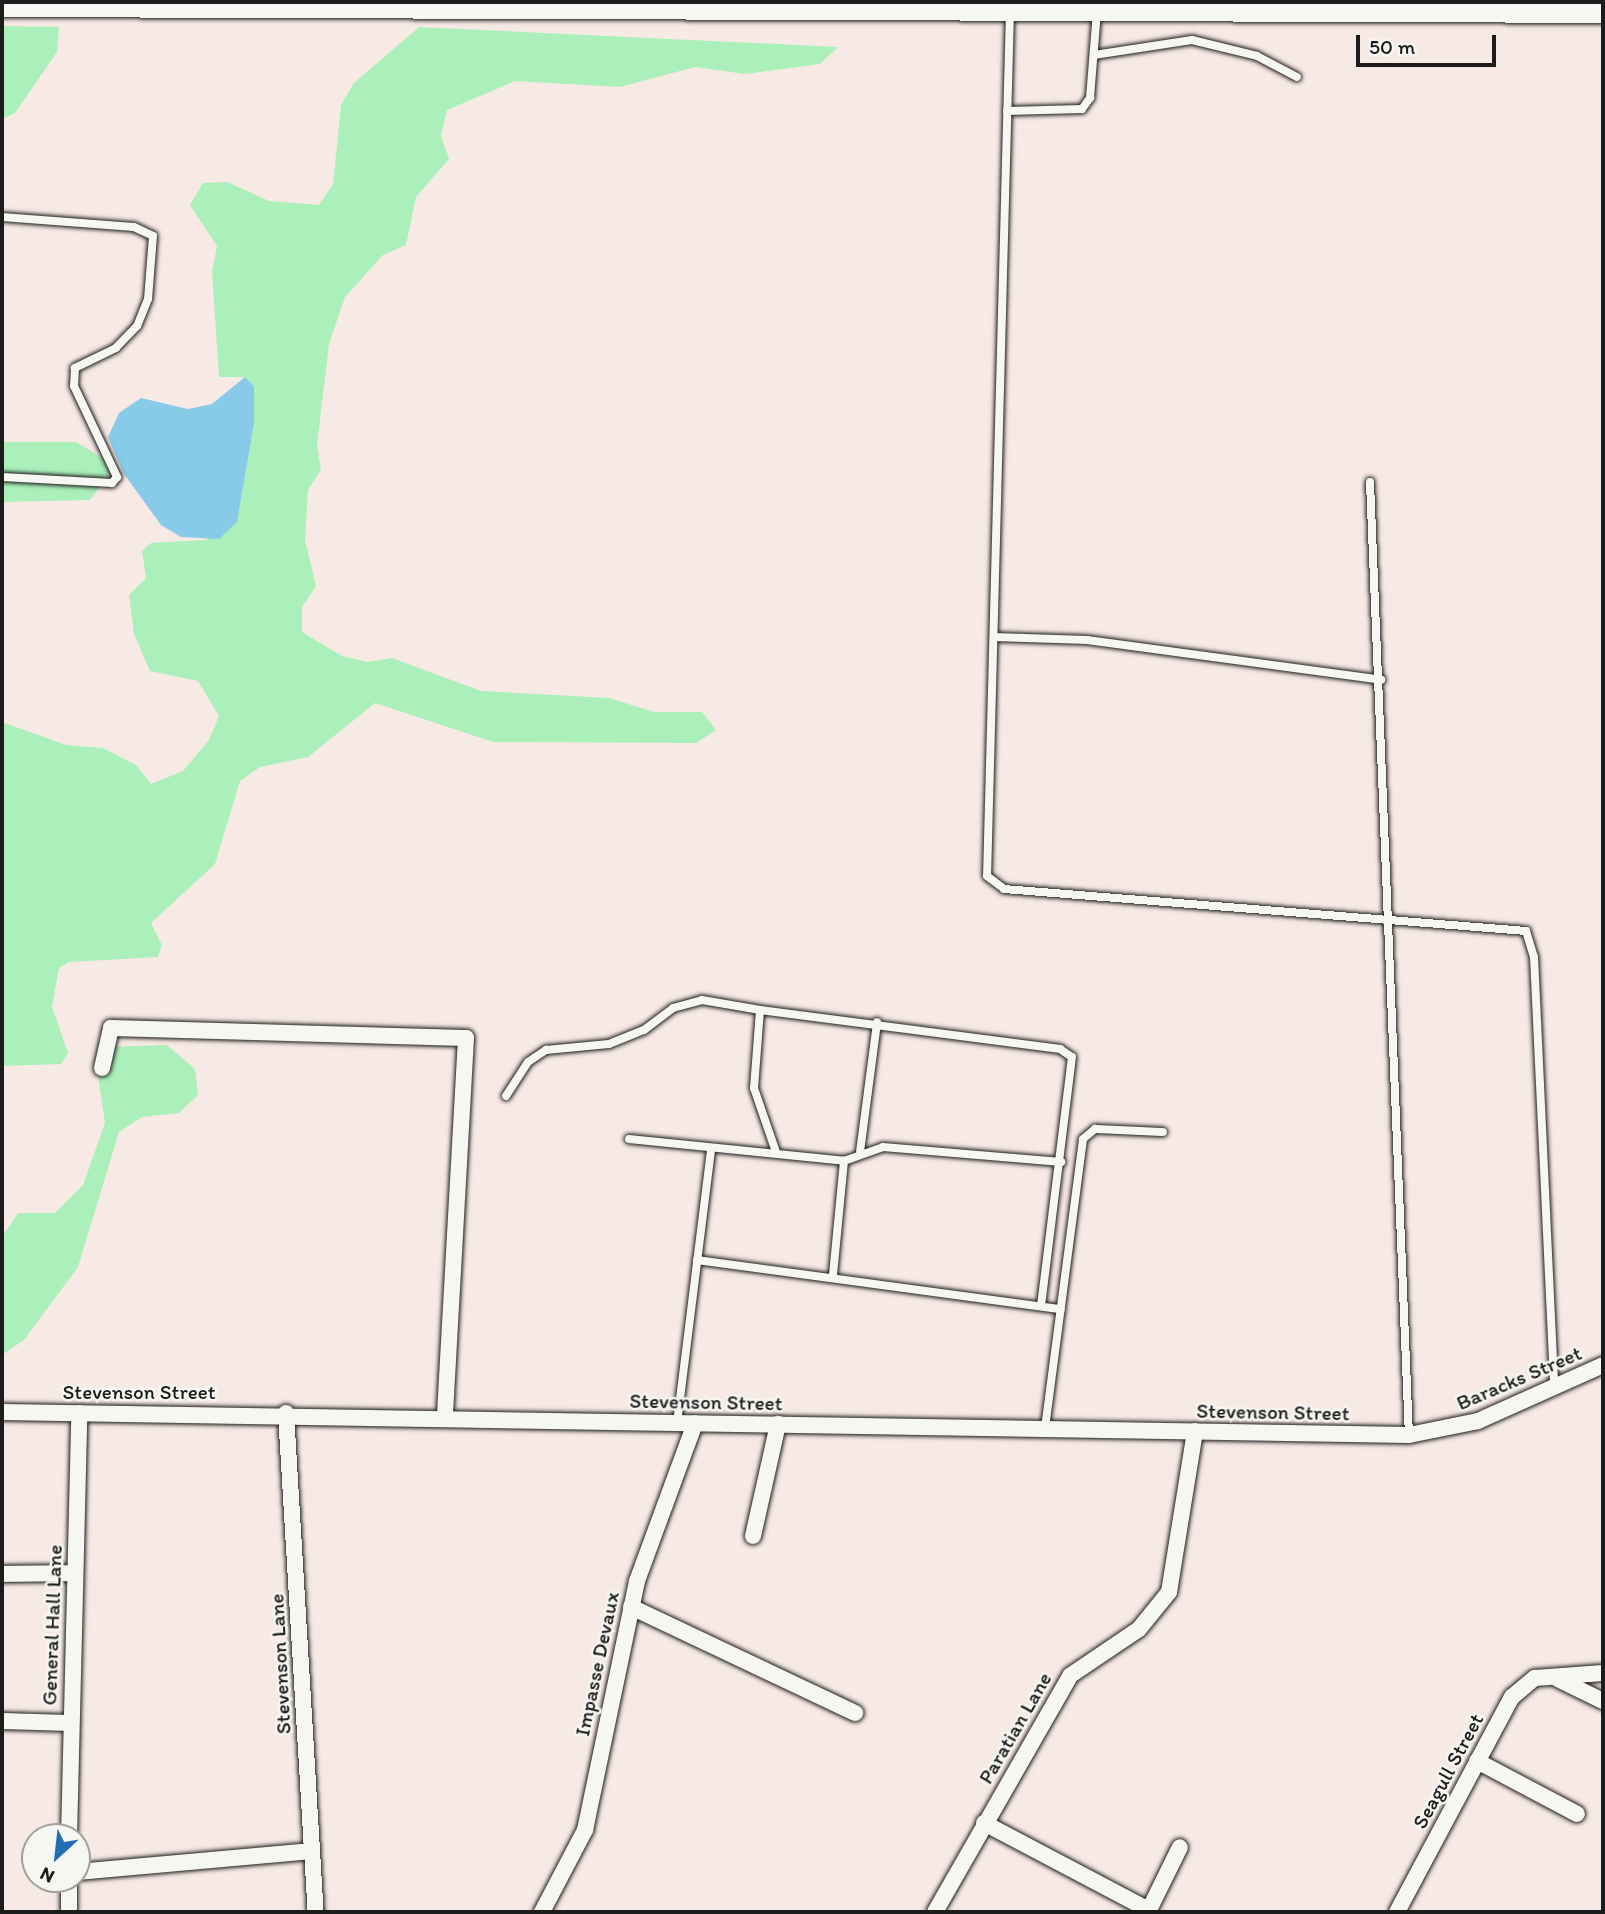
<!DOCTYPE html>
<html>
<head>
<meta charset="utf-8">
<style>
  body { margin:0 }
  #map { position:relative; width:1605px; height:1914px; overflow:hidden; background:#f7e9e4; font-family:Itim,sans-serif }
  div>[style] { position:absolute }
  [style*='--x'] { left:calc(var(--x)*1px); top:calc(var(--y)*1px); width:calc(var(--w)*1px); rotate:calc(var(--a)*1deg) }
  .green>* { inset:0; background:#abf0bb }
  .water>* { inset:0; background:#87cbe8 }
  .roads { filter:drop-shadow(0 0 2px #1c1c1c) drop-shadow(0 0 2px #1c1c1c) }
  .lane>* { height:8px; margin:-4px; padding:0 4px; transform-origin:4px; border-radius:4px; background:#f6f6f2 }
  .street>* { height:16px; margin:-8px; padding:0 8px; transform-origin:8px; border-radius:8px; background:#f6f6f2 }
  .secondary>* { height:23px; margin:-11.5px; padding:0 11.5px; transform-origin:11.5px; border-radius:11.5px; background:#f6f6f2 }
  span { translate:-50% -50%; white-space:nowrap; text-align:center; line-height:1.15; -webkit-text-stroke:5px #f6f6f2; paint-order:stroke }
  .street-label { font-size:21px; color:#1c1c1c }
  .frame { position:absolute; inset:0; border:4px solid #1c1c1c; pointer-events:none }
  .north { position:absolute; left:21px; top:1823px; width:70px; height:70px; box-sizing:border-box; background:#f6f6f2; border:2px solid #9f9f9c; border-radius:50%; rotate:207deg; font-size:19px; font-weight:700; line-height:28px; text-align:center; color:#1c1c1c }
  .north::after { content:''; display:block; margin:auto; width:24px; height:32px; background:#1f6fb2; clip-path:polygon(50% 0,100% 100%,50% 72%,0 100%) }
  .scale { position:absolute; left:1356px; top:35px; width:140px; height:32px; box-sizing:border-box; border:4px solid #1c1c1c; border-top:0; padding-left:9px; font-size:21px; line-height:24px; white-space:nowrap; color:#1c1c1c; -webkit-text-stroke:5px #f6f6f2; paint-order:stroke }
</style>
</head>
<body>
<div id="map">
  <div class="green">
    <i style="clip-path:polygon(2px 26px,59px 27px,57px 52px,15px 113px,2px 119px)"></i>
    <i style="clip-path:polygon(419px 27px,838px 47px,820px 64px,745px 74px,695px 67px,620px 87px,515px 81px,447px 110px,441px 136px,449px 159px,416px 197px,406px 245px,383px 255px,345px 297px,329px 344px,317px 445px,321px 470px,308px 490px,305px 540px,316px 586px,302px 607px,302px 632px,342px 656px,367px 662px,392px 658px,481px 691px,609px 698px,654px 712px,702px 712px,716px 730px,696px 743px,493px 742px,375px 703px,308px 757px,260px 767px,240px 781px,215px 864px,151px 923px,162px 945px,158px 957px,69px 962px,59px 968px,52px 1007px,68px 1053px,61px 1064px,2px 1066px,2px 722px,66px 745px,103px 748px,136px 765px,151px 784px,183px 771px,209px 740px,219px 716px,198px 681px,150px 671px,134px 634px,129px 595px,146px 578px,142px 551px,151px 543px,207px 540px,254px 386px,245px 377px,219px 377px,212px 272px,217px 246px,190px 205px,203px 183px,227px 182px,269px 201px,319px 205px,333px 184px,341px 105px,354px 83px)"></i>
    <i style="clip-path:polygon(2px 442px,76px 442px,106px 460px,111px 471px,90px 500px,2px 502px)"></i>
    <i style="clip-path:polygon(167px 1045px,195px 1069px,198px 1095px,179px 1113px,142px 1117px,119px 1132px,78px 1267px,24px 1340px,2px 1355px,2px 1237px,18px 1213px,55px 1213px,83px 1185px,105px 1123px,95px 1057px,104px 1047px)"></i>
  </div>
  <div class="water">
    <i style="clip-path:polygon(245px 377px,254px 386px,254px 423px,237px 522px,219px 539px,181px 537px,161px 525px,124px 474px,108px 437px,119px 413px,141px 398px,188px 409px,212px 404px)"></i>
  </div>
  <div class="roads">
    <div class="lane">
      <i style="--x:1010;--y:11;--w:865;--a:91.52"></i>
      <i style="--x:987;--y:876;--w:21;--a:37"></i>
      <i style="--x:1004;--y:889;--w:524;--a:4.6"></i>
      <i style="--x:1526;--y:931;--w:27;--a:73"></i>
      <i style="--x:1534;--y:957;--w:430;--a:87.3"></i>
      <i style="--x:1094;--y:55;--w:99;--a:-8.7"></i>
      <i style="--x:1192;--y:40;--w:67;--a:13.8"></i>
      <i style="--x:1257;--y:56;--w:45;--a:27.7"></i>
      <i style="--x:1007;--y:111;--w:75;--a:-1.5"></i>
      <i style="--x:1082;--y:109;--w:14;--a:-54"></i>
      <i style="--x:1090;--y:98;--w:87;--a:-85.4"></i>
      <i style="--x:2;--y:217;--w:132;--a:4.3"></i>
      <i style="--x:134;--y:227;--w:21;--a:25"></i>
      <i style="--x:153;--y:236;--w:63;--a:94.5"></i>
      <i style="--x:148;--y:299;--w:29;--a:112"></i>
      <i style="--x:137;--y:326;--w:30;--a:134"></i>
      <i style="--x:116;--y:348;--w:46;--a:154"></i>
      <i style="--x:75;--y:368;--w:18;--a:93"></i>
      <i style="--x:74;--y:386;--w:101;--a:64.7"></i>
      <i style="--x:117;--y:477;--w:8;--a:130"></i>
      <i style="--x:112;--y:483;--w:110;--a:-176.9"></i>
      <i style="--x:1370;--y:482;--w:954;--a:87.66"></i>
      <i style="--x:994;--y:637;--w:93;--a:1.8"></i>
      <i style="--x:1087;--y:640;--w:297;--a:7.7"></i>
      <i style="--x:506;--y:1096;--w:40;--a:-57.1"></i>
      <i style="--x:528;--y:1062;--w:22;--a:-34"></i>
      <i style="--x:546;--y:1050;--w:63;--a:-5.4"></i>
      <i style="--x:609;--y:1044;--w:38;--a:-22"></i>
      <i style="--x:644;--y:1030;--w:36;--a:-37"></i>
      <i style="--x:673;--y:1008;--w:30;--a:-15"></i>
      <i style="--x:702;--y:1000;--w:59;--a:9.8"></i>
      <i style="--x:629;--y:1139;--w:216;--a:5.8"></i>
      <i style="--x:844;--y:1161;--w:41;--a:-19.7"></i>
      <i style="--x:883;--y:1147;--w:179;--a:4.8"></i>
      <i style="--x:776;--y:1152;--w:68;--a:-109"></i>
      <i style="--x:754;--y:1088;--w:78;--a:-85.6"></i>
      <i style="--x:760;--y:1010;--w:303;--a:7.4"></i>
      <i style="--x:1060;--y:1049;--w:14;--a:34"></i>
      <i style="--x:1072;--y:1057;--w:251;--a:97.1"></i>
      <i style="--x:860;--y:1152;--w:131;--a:-82.5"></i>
      <i style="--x:697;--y:1260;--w:367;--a:7.7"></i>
      <i style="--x:833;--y:1275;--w:115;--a:-84.5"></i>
      <i style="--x:677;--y:1423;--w:275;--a:-82.9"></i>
      <i style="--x:1045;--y:1428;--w:291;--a:-82.5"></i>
      <i style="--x:1083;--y:1139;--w:16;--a:-40"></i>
      <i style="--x:1095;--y:1129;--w:68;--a:2.5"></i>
    </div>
    <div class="street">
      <i style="--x:102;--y:1068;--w:41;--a:-77.3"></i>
      <i style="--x:111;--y:1028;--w:355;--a:1.6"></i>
      <i style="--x:466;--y:1038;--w:380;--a:93.2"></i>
      <i style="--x:2;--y:1412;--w:1407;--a:0.94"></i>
      <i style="--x:1409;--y:1435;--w:70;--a:-11.5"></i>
      <i style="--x:1478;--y:1421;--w:137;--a:-24.1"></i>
      <i style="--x:286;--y:1413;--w:500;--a:86.6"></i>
      <i style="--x:753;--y:1536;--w:115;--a:-77.4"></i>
      <i style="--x:2;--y:1574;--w:72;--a:-0.8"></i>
      <i style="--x:631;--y:1607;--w:248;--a:25.3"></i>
      <i style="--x:1558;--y:1679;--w:50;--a:26.1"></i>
      <i style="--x:2;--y:1721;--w:68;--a:1.7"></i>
      <i style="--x:1477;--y:1761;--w:113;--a:27.9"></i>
      <i style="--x:984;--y:1823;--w:187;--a:27.8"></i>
      <i style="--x:69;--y:1837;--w:424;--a:-88.6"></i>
      <i style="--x:77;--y:1872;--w:236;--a:-5.1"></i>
      <i style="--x:69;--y:1912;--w:33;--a:-90"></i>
      <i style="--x:542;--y:1912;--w:93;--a:-62.3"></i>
      <i style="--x:585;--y:1830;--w:254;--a:-78.2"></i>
      <i style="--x:637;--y:1581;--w:168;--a:-69.8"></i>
      <i style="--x:935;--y:1912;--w:273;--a:-60.2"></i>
      <i style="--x:1071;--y:1675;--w:82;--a:-34.1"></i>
      <i style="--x:1139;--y:1629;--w:48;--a:-51"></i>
      <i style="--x:1169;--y:1592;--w:163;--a:-80.8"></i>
      <i style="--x:1148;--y:1912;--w:72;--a:-63.8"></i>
      <i style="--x:1397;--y:1912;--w:244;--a:-61.9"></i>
      <i style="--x:1512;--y:1697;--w:30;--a:-40"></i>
      <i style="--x:1535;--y:1678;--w:68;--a:-4.2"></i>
    </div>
    <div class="secondary">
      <i style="--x:2;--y:5;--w:1601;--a:0.21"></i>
    </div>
  </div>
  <div class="street-label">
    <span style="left:1519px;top:1378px;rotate:-23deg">Baracks Street</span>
    <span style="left:139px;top:1392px">Stevenson Street</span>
    <span style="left:706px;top:1402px;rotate:1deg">Stevenson Street</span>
    <span style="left:1273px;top:1412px;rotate:1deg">Stevenson Street</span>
    <span style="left:52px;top:1625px;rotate:-88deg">General Hall Lane</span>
    <span style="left:280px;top:1664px;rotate:-93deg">Stevenson Lane</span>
    <span style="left:597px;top:1664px;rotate:-78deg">Impasse Devaux</span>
    <span style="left:1015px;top:1728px;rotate:-60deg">Paratian Lane</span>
    <span style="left:1448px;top:1771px;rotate:-62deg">Seagull Street</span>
  </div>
  <div class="frame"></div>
  <div class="north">N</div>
  <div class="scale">50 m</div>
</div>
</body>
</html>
